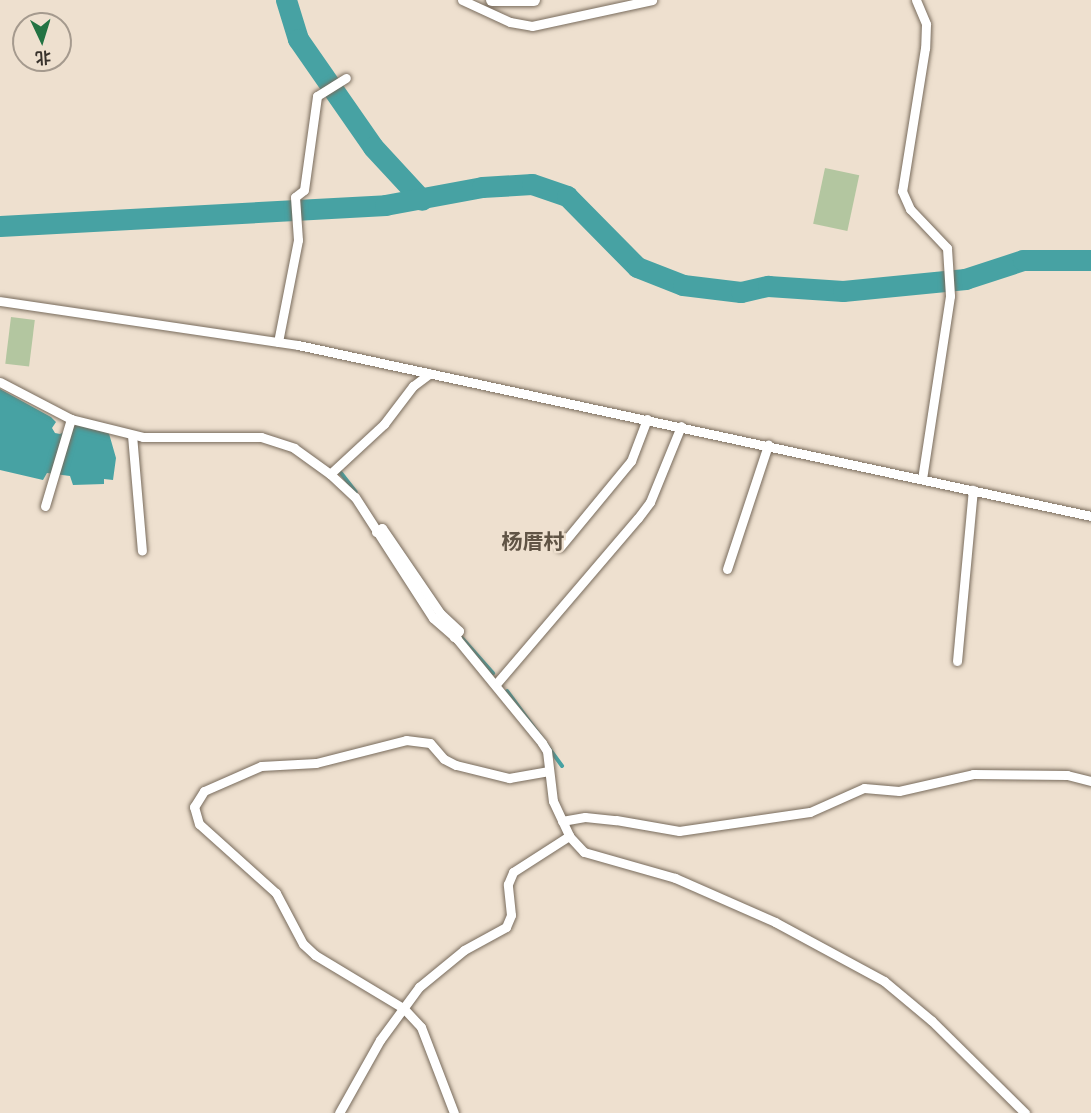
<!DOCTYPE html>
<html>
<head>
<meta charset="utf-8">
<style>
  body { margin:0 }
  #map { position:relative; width:1091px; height:1113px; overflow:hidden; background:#eee0cf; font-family:"Asap Condensed","Noto Sans SC",sans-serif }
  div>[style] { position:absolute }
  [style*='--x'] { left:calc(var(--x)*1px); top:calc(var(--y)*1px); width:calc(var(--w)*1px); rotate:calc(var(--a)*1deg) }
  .green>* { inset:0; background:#b3c6a0; transform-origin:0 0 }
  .water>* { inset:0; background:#47a2a3 }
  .stream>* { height:4px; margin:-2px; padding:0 2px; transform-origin:2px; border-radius:2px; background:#47a2a3 }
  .river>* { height:21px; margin:-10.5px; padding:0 10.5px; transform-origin:10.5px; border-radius:10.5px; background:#47a2a3 }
  .roads { filter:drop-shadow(0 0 2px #786b5c) drop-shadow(0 0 2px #786b5c) }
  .minor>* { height:9px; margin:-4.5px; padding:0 4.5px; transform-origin:4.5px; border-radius:4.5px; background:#fff }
  .tertiary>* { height:12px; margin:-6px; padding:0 6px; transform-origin:6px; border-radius:6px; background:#fff }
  span { translate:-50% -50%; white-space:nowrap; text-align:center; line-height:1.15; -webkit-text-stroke:4.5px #eee0cf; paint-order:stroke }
  .quarter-label { font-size:21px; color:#605445; font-weight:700 }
  .north { position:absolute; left:12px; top:12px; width:60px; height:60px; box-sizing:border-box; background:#eee0cf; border:2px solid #a59a8e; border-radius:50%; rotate:176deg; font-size:16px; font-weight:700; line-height:24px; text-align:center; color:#38322c }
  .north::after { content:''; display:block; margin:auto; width:21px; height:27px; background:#237343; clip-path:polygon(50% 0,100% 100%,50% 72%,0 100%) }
</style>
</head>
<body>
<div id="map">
  <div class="green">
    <i style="left:825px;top:168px;width:35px;height:57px;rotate:12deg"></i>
    <i style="left:11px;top:317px;width:24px;height:47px;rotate:7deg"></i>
  </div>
  <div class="water">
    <i style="clip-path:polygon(0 389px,51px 417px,56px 422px,52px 428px,55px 433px,60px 434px,81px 422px,108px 430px,116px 458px,113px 480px,104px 479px,104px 484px,73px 485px,70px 476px,47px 473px,43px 480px,0 470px)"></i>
  </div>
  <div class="stream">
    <i style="--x:341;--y:473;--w:24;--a:52"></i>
    <i style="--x:462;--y:638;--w:47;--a:48.5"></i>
    <i style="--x:507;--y:691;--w:93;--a:53.7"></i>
  </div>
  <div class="river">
    <i style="--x:286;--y:0;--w:41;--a:72.9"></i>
    <i style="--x:298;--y:39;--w:131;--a:55.2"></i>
    <i style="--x:373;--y:147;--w:72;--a:47.2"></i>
    <i style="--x:0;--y:226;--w:386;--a:-3.1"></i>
    <i style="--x:385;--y:205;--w:99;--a:-10.5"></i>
    <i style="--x:482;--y:187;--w:50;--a:-3.4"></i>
    <i style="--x:532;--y:184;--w:37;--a:19"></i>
    <i style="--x:567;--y:196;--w:100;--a:45.4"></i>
    <i style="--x:637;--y:267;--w:49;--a:21.4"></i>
    <i style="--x:683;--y:285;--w:58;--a:6.9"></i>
    <i style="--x:741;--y:292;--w:28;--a:-13"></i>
    <i style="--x:768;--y:286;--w:75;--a:3.8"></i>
    <i style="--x:843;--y:291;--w:123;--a:-5.6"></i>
    <i style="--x:965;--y:279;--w:61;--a:-18.1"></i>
    <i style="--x:1023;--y:260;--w:68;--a:0"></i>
  </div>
  <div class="roads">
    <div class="minor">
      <i style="--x:462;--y:0;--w:53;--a:24.6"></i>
      <i style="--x:510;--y:22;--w:22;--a:10"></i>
      <i style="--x:532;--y:26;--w:123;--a:-12.2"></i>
      <i style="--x:916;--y:0;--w:26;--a:67"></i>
      <i style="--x:926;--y:24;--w:24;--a:92"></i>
      <i style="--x:925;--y:48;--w:145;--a:99.1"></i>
      <i style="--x:902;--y:191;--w:20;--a:66"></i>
      <i style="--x:910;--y:209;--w:54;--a:46.5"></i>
      <i style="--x:947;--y:248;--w:48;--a:86.4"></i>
      <i style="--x:950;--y:296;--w:185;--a:98.7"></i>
      <i style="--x:0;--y:301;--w:301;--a:8.4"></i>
      <i style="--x:298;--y:345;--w:811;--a:12.17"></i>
      <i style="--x:278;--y:342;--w:104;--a:-78.9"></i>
      <i style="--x:298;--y:240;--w:43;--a:-94"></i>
      <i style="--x:295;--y:197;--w:11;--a:-38"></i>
      <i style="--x:304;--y:190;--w:95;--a:-82.1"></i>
      <i style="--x:317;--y:96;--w:34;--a:-32"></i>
      <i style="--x:0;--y:382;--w:80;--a:27.5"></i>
      <i style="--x:71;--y:419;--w:74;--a:14"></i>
      <i style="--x:143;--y:437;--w:118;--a:0"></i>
      <i style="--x:261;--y:437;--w:35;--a:18"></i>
      <i style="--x:294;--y:448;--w:44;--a:35.8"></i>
      <i style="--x:330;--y:474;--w:34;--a:43"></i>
      <i style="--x:355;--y:497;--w:144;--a:57.2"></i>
      <i style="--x:433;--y:618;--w:32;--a:41"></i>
      <i style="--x:457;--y:639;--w:134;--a:50.7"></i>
      <i style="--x:542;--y:743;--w:9;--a:58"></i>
      <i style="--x:547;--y:751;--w:50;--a:83.2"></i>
      <i style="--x:553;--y:801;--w:38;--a:65"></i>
      <i style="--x:132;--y:435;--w:116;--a:85.1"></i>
      <i style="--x:330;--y:474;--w:74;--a:-42.8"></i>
      <i style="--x:384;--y:424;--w:48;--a:-52.7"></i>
      <i style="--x:413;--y:386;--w:21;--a:-37"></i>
      <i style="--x:45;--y:506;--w:91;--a:-73.4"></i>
      <i style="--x:376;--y:532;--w:7;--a:-34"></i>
      <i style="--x:382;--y:528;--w:103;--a:55.7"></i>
      <i style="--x:440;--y:613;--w:26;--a:43"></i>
      <i style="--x:459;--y:631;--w:8;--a:130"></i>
      <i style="--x:560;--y:547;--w:112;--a:-50.5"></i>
      <i style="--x:631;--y:461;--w:45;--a:-69.1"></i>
      <i style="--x:727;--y:569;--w:131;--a:-71.7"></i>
      <i style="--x:957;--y:661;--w:172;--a:-84.7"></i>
      <i style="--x:496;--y:684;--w:218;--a:-49.5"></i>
      <i style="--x:638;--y:518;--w:20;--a:-53"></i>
      <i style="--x:650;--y:502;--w:82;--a:-67.8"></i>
      <i style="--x:562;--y:821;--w:23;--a:-10"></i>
      <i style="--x:585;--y:817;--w:31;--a:6"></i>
      <i style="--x:616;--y:820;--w:64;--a:9.9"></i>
      <i style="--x:679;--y:831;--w:132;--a:-8.3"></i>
      <i style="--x:810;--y:812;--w:59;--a:-24"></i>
      <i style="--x:864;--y:788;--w:35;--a:5"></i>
      <i style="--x:899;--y:791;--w:76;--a:-12.9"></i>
      <i style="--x:973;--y:774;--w:94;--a:0.6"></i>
      <i style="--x:1067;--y:775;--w:25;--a:14"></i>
      <i style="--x:339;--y:1113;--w:84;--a:-60.7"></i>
      <i style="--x:380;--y:1040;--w:66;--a:-53.7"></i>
      <i style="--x:419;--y:987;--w:58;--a:-39.4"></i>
      <i style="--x:464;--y:950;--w:48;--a:-28.7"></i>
      <i style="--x:506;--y:927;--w:13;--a:-67"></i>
      <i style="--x:511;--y:915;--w:31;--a:-96"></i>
      <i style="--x:508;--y:884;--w:13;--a:-67"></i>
      <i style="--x:513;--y:872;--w:67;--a:-32.7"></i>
      <i style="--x:569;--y:836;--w:22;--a:47"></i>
      <i style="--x:584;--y:852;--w:95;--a:15.9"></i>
      <i style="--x:675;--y:878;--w:109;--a:23.7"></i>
      <i style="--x:775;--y:922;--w:124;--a:28.4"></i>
      <i style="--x:884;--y:981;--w:62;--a:39.8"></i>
      <i style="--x:932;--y:1021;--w:131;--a:44.7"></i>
      <i style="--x:454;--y:1113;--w:92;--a:-111"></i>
      <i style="--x:421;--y:1027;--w:26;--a:-133"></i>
      <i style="--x:403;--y:1008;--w:103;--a:-148.9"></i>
      <i style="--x:315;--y:955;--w:16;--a:-137"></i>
      <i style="--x:303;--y:944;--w:58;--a:-117.9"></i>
      <i style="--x:276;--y:893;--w:103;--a:-138.1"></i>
      <i style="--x:199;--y:824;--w:18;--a:-106"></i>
      <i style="--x:194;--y:807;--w:19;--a:-58"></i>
      <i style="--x:204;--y:791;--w:62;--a:-23.7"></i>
      <i style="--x:261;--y:766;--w:55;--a:-3.1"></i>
      <i style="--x:316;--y:763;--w:93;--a:-14.3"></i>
      <i style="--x:406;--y:740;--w:24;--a:7"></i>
      <i style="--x:430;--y:743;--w:21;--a:49"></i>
      <i style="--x:444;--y:759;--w:13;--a:27"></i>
      <i style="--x:456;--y:765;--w:55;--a:13.8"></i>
      <i style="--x:509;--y:778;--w:39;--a:-10"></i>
    </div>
    <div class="tertiary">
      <i style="--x:492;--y:0;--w:42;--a:0"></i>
    </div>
  </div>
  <div class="quarter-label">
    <span style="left:533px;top:541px">杨厝村</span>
  </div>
  <div class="north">北</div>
</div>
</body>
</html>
